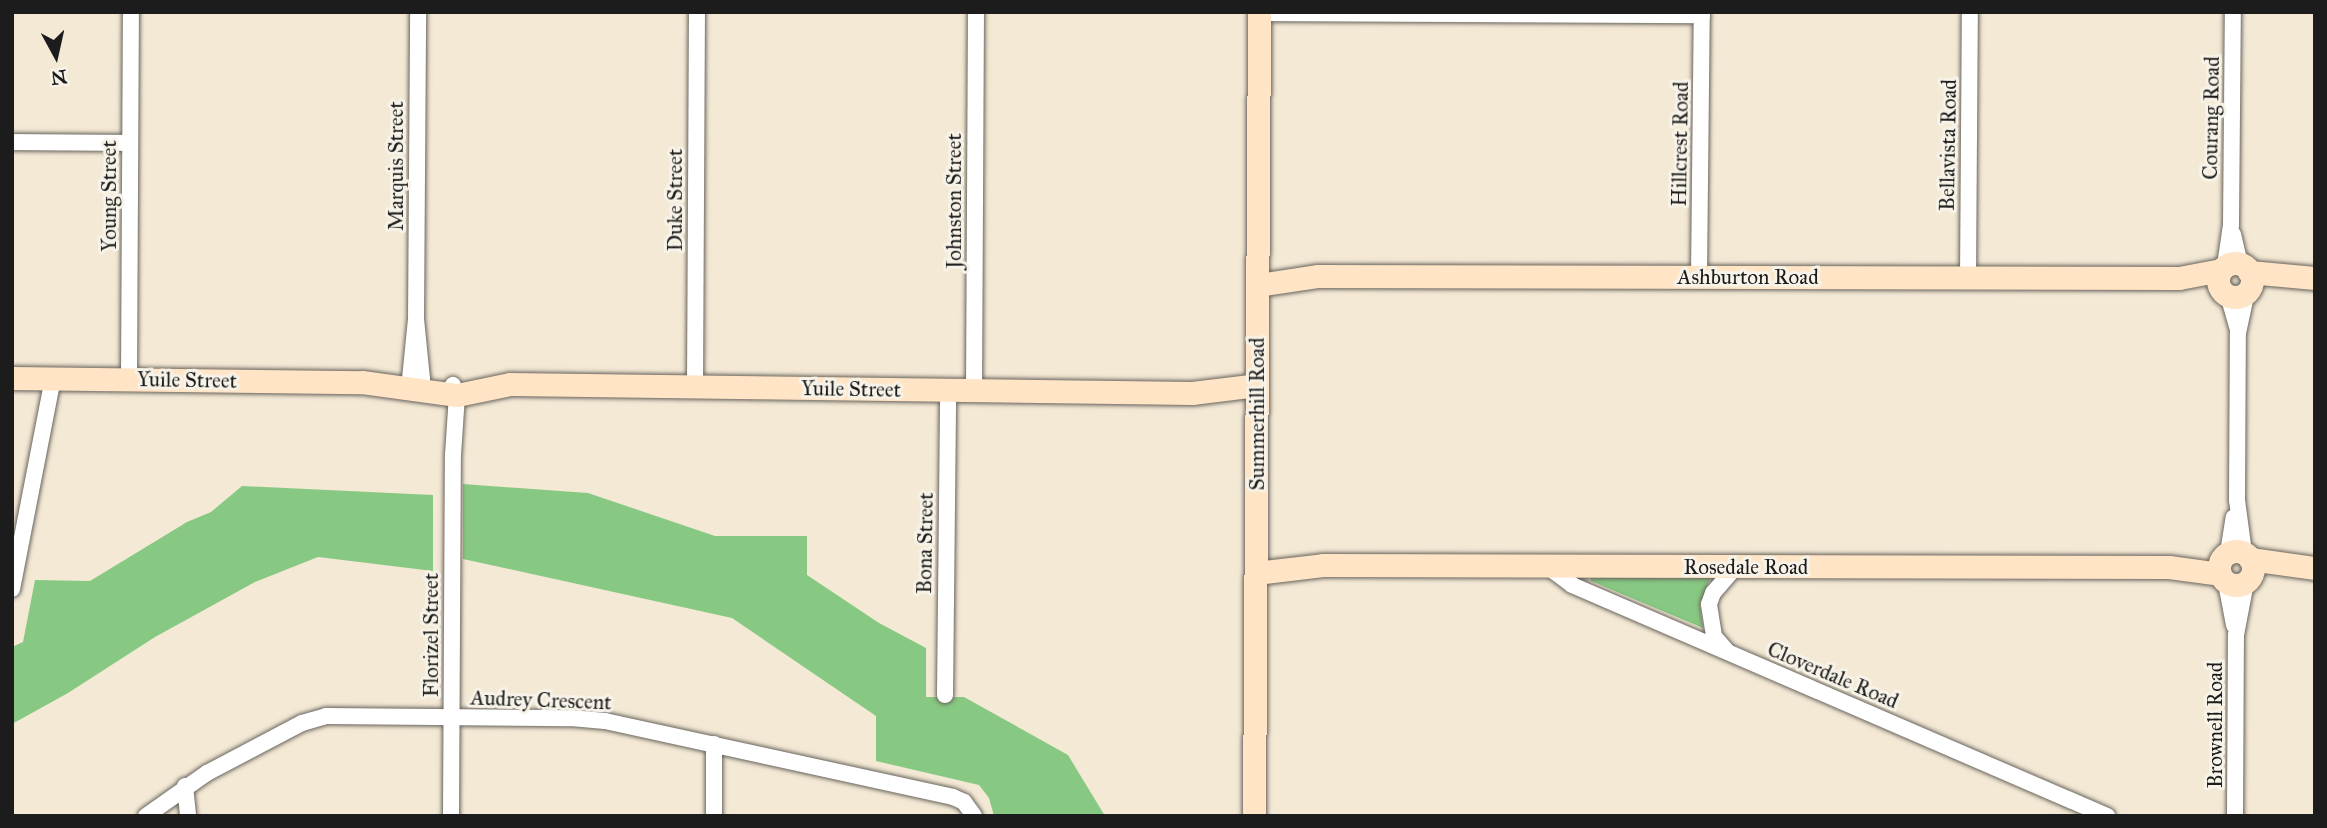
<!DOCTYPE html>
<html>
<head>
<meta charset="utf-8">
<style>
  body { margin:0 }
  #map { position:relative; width:2327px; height:828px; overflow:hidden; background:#f4e9d5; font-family:"IM FELL Great Primer",serif }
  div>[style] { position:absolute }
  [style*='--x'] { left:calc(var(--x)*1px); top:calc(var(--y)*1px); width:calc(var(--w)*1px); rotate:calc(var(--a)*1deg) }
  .green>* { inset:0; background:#87c982 }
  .roads { filter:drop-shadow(0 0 2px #68645d) drop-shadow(0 0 2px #68645d) }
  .street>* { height:16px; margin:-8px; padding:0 8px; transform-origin:8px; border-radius:8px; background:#fff }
  .secondary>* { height:23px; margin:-11.5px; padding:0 11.5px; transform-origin:11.5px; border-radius:11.5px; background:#ffe4c6 }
  .secondary>.ring { margin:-11.5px; padding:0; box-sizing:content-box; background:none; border:23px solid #ffe4c6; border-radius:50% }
  span { translate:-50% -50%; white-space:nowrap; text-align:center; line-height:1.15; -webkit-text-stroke:6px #f7f3e8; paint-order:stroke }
  .street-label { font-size:21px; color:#1c1c1c }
  .frame { position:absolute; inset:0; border:14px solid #1c1c1c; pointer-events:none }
  .north { position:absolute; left:21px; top:21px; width:70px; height:70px; -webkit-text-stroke:5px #f7f3e8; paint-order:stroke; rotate:172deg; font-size:19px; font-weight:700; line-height:28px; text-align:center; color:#1c1c1c }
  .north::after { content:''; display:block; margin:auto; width:24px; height:32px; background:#1c1c1c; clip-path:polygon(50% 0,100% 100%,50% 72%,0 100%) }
</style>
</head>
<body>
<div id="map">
  <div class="green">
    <i style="clip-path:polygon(463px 484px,588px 493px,715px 536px,807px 536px,807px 575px,879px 623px,926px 648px,926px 697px,964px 697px,1068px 755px,1105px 816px,994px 816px,989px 798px,979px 785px,876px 761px,876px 716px,732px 618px,463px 559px)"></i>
    <i style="clip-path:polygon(242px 486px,433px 495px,433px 571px,318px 557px,255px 582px,155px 637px,68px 693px,12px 724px,12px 647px,23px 642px,35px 580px,90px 581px,187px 522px,211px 512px)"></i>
    <i style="clip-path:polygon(1590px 576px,1711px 576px,1700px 605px,1703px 628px,1591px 581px)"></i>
  </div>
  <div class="roads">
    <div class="street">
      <i style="--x:1259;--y:13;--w:443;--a:0.3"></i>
      <i style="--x:12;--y:142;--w:118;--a:0.5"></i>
      <i style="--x:2233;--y:234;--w:31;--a:77"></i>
      <i style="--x:2225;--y:266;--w:41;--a:-81.7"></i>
      <i style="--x:2231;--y:225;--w:213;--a:-89.5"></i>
      <i style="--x:1699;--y:277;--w:265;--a:-89.4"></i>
      <i style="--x:1968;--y:278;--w:266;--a:-89.6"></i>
      <i style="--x:2228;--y:295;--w:37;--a:74"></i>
      <i style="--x:416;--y:319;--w:60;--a:95.7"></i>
      <i style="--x:410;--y:379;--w:11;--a:56"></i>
      <i style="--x:416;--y:388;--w:11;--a:-56"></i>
      <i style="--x:422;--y:379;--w:60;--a:-95.7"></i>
      <i style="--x:416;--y:319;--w:307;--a:-89.6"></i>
      <i style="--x:129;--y:380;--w:368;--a:-89.7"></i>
      <i style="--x:695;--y:388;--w:376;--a:-89.7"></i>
      <i style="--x:974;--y:391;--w:379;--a:-89.7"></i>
      <i style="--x:2228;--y:553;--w:36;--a:-81"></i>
      <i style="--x:2244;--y:553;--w:53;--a:-97.5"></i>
      <i style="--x:2237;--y:500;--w:167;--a:-89.7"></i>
      <i style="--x:2238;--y:333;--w:43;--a:-77.9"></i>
      <i style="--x:1547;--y:566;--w:31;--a:37"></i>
      <i style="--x:1572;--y:585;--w:583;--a:23.35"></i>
      <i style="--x:2226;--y:583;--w:43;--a:79.2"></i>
      <i style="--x:12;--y:589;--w:214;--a:-79"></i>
      <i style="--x:1726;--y:650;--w:18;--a:-131"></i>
      <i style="--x:1714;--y:636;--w:32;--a:-99"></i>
      <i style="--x:1709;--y:604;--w:12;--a:-70"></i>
      <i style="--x:1713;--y:593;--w:35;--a:-49"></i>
      <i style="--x:945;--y:695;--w:305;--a:-89.4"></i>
      <i style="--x:185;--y:786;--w:30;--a:84"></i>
      <i style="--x:146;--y:816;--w:75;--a:-35.2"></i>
      <i style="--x:207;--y:773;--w:107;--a:-27.8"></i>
      <i style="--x:302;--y:723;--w:25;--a:-16"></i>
      <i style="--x:326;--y:716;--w:245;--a:0.5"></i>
      <i style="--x:571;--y:718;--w:34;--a:5"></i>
      <i style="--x:605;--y:721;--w:356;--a:12.3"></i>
      <i style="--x:953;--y:797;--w:12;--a:24"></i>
      <i style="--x:964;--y:802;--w:17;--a:54"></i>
      <i style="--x:451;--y:816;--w:361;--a:-89.7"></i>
      <i style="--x:453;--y:455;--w:60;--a:-86.2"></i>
      <i style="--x:457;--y:395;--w:11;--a:-112"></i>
      <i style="--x:714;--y:816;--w:72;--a:-90"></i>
      <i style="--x:2235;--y:816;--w:181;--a:-89.7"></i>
      <i style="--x:2236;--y:635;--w:54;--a:-79.3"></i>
    </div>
    <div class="secondary">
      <i class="ring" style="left:2218px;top:263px;width:11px;height:11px"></i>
      <i style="--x:2249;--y:272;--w:66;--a:5.2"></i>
      <i style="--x:1258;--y:285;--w:61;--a:-8.5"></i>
      <i style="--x:1318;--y:276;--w:861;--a:0.13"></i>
      <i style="--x:2179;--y:278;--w:43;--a:-10.8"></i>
      <i style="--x:12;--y:378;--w:350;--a:0.7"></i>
      <i style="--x:362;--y:382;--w:96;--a:7.8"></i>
      <i style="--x:457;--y:395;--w:54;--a:-11.7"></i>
      <i style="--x:510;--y:384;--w:682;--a:0.76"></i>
      <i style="--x:1192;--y:393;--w:65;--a:-7"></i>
      <i class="ring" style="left:2219px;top:551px;width:11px;height:11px"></i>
      <i style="--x:2250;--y:559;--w:66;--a:7.9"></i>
      <i style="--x:1256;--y:573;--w:67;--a:-6.8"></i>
      <i style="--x:1323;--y:565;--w:846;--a:0.14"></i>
      <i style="--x:2169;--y:567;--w:51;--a:7.8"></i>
      <i style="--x:1254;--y:816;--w:804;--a:-89.64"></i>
    </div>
  </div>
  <div class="street-label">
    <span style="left:2211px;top:118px;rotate:-89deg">Courang Road</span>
    <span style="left:1680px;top:144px;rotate:-89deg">Hillcrest Road</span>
    <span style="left:1948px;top:145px;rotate:-89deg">Bellavista Road</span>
    <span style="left:396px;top:166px;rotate:-90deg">Marquis Street</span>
    <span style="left:109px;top:196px;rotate:-90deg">Young Street</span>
    <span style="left:675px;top:200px;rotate:-90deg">Duke Street</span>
    <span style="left:954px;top:201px;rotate:-90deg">Johnston Street</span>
    <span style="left:1748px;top:277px">Ashburton Road</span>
    <span style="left:187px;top:380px;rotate:1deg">Yuile Street</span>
    <span style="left:851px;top:389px;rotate:1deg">Yuile Street</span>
    <span style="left:1257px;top:414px;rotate:-90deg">Summerhill Road</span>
    <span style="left:925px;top:543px;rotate:-89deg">Bona Street</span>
    <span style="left:1746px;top:567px">Rosedale Road</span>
    <span style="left:431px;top:635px;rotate:-90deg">Florizel Street</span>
    <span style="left:1833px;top:675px;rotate:23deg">Cloverdale Road</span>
    <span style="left:541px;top:700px;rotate:2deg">Audrey Crescent</span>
    <span style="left:2215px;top:725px;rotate:-90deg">Brownell Road</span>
  </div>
  <div class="frame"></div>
  <div class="north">N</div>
</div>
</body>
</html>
